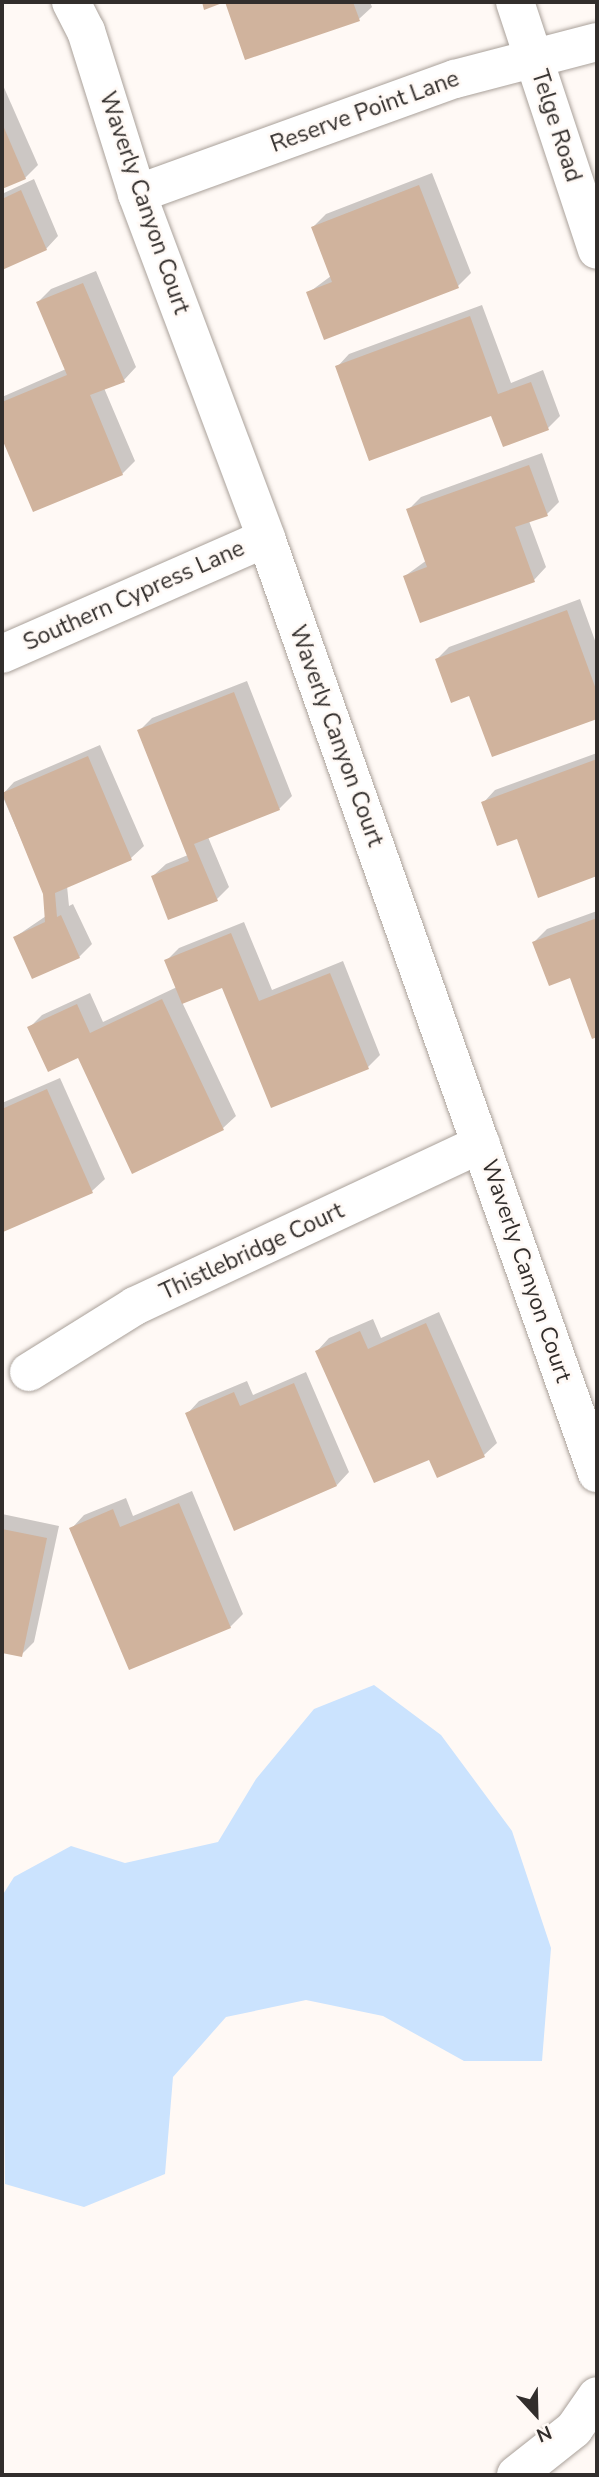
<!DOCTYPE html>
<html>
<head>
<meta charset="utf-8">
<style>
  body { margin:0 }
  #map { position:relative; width:599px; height:2477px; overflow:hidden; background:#fff9f5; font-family:"Nunito Sans",sans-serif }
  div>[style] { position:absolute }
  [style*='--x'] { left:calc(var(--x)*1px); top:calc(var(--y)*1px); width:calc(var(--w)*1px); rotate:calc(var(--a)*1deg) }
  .water>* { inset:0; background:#cbe3fe }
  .shadow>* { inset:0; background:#0003 }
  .building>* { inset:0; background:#d0b39d }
  .roads { filter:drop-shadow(0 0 2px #aaa19a) drop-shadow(0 0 2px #aaa19a) }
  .minor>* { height:38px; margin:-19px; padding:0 19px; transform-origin:19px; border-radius:19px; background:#fff }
  .secondary>* { height:38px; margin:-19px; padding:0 19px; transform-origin:19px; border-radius:19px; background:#fff }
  span { translate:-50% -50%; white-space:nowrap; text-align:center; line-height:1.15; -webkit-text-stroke:5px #fff9f5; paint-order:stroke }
  .street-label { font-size:23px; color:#322e2c }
  .frame { position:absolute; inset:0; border:4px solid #322e2c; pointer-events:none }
  .north { position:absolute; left:501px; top:2379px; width:70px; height:70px; -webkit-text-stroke:5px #fff9f5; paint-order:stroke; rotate:158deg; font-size:19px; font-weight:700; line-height:28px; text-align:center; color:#322e2c }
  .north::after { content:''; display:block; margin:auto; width:24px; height:32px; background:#322e2c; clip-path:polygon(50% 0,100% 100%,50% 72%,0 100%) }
</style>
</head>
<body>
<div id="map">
  <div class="water">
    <i style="clip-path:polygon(374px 1685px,441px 1735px,512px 1831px,551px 1948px,542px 2061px,464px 2061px,383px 2016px,306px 2000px,226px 2017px,173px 2077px,165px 2174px,84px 2207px,5px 2184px,2px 1896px,14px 1877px,71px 1846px,125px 1863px,218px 1842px,256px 1779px,314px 1709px)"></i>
  </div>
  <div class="shadow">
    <i style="clip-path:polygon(226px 2px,370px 2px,372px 7px,359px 19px,246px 58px)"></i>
    <i style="clip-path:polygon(2px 83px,38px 165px,25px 178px,2px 187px)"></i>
    <i style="clip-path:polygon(432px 173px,471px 273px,458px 286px,308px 293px,331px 276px,313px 227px,326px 214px)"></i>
    <i style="clip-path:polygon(34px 179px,58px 236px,46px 249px,2px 268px,2px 189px,4px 193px)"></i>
    <i style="clip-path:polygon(96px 271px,136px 367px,124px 380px,104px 388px,135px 461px,122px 474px,34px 510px,2px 434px,2px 397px,66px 369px,38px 302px,51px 289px)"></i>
    <i style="clip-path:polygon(482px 305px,511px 383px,543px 370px,560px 416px,548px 428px,337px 367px,349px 354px)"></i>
    <i style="clip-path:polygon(542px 453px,559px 502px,547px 514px,529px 521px,546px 567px,534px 580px,405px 576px,427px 560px,408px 510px,421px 497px)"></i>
    <i style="clip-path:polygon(580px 599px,597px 646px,597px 717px,493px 754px,470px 694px,437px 659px,449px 647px)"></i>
    <i style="clip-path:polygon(247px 681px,292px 796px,279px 809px,208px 837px,229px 887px,217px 899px,153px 876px,166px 864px,188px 855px,139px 731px,152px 718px)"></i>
    <i style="clip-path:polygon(100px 745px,144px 846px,131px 858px,67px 886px,69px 906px,73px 904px,92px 944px,79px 957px,15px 937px,46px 916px,45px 894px,2px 795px,14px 782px)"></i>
    <i style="clip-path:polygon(597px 753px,597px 874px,539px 896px,518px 836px,483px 803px,495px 790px)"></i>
    <i style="clip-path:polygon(597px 911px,597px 1035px,593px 1037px,571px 976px,534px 942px,547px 929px)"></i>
    <i style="clip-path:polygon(244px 922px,272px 990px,343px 961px,380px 1055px,368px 1067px,223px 986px,182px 1002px,236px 1116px,223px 1128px,29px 1028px,42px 1015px,90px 993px,103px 1022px,177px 987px,166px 961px,179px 948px)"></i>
    <i style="clip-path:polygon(60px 1078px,105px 1179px,92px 1191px,4px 1229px,2px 1103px)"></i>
    <i style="clip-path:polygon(439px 1312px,497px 1443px,484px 1455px,438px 1476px,430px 1457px,317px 1351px,329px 1338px,373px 1319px,381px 1338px)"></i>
    <i style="clip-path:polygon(306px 1372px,349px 1472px,337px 1485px,187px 1414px,199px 1401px,247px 1381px,253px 1395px)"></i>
    <i style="clip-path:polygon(192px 1491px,243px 1614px,230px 1627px,72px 1528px,84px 1515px,126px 1498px,133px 1516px)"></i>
    <i style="clip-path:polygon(2px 1514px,59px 1526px,34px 1642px,21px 1655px,2px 1651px)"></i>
  </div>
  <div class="building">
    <i style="clip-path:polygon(202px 2px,353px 2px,360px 21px,245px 60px,225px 2px,204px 10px)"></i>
    <i style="clip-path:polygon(2px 123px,26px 179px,2px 189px)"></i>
    <i style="clip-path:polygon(419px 185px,459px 288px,324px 340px,306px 292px,332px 282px,311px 227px)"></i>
    <i style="clip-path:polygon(21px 190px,47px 250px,2px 270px,2px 199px)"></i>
    <i style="clip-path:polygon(83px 283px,125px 382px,90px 395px,123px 475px,33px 512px,2px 439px,2px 402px,67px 375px,36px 302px)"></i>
    <i style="clip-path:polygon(470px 316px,498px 394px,531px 382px,549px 430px,503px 447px,491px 416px,369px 461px,335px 366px)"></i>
    <i style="clip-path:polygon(529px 465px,548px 516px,515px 527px,535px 582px,420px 623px,403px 576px,427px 567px,406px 509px)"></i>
    <i style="clip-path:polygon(567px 610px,597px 692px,597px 719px,492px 757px,469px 696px,451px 703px,435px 659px)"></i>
    <i style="clip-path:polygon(234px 692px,280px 810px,194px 844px,218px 901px,168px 920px,151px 876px,189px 861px,137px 730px)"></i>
    <i style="clip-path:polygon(88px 756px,132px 860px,55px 893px,57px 917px,61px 915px,80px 958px,32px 979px,13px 937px,45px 922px,43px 894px,2px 793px)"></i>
    <i style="clip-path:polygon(597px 759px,597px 876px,538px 898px,517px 839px,497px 846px,481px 802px)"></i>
    <i style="clip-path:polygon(597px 918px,597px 1037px,592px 1039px,570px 978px,549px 986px,532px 942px)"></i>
    <i style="clip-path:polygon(231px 933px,259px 1001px,330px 973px,369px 1069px,271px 1108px,222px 988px,182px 1004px,164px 960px)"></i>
    <i style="clip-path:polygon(162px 999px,224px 1130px,132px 1174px,78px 1058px,48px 1072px,27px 1027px,77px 1004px,90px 1033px)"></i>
    <i style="clip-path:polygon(47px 1089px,93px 1193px,3px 1232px,2px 1109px)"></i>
    <i style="clip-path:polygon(426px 1323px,485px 1457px,437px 1478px,429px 1460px,374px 1483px,315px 1351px,360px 1331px,368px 1349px)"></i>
    <i style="clip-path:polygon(294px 1383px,337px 1486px,234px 1531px,185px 1413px,234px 1392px,240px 1406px)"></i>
    <i style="clip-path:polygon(179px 1503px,231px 1628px,129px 1670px,69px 1528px,113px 1509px,120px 1527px)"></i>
    <i style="clip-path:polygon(2px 1529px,47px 1538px,22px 1657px,2px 1653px)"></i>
  </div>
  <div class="roads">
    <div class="minor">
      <i style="--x:71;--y:2;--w:33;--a:63"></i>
      <i style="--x:86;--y:31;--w:171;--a:72.6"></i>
      <i style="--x:137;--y:194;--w:367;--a:69.4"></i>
      <i style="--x:266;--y:538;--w:992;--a:70.51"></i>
      <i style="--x:137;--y:194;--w:338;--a:-19.9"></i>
      <i style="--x:455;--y:79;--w:147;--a:-14.6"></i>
      <i style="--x:2;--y:654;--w:288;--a:-23.7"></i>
      <i style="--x:29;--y:1372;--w:125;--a:-31.9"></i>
      <i style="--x:135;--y:1306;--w:382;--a:-25.1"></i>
      <i style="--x:516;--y:2475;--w:74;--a:-38.4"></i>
      <i style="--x:574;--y:2429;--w:40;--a:-55.1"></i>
    </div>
    <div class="secondary">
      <i style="--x:515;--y:2;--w:261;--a:71.7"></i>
    </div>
  </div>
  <div class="street-label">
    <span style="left:365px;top:112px;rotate:-20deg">Reserve Point Lane</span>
    <span style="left:556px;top:126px;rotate:72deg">Telge Road</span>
    <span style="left:144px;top:203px;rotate:71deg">Waverly Canyon Court</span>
    <span style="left:134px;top:596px;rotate:-24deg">Southern Cypress Lane</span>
    <span style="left:336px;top:736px;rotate:70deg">Waverly Canyon Court</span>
    <span style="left:252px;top:1252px;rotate:-25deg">Thistlebridge Court</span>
    <span style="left:526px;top:1271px;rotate:71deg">Waverly Canyon Court</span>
  </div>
  <div class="frame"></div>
  <div class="north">N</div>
</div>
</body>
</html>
